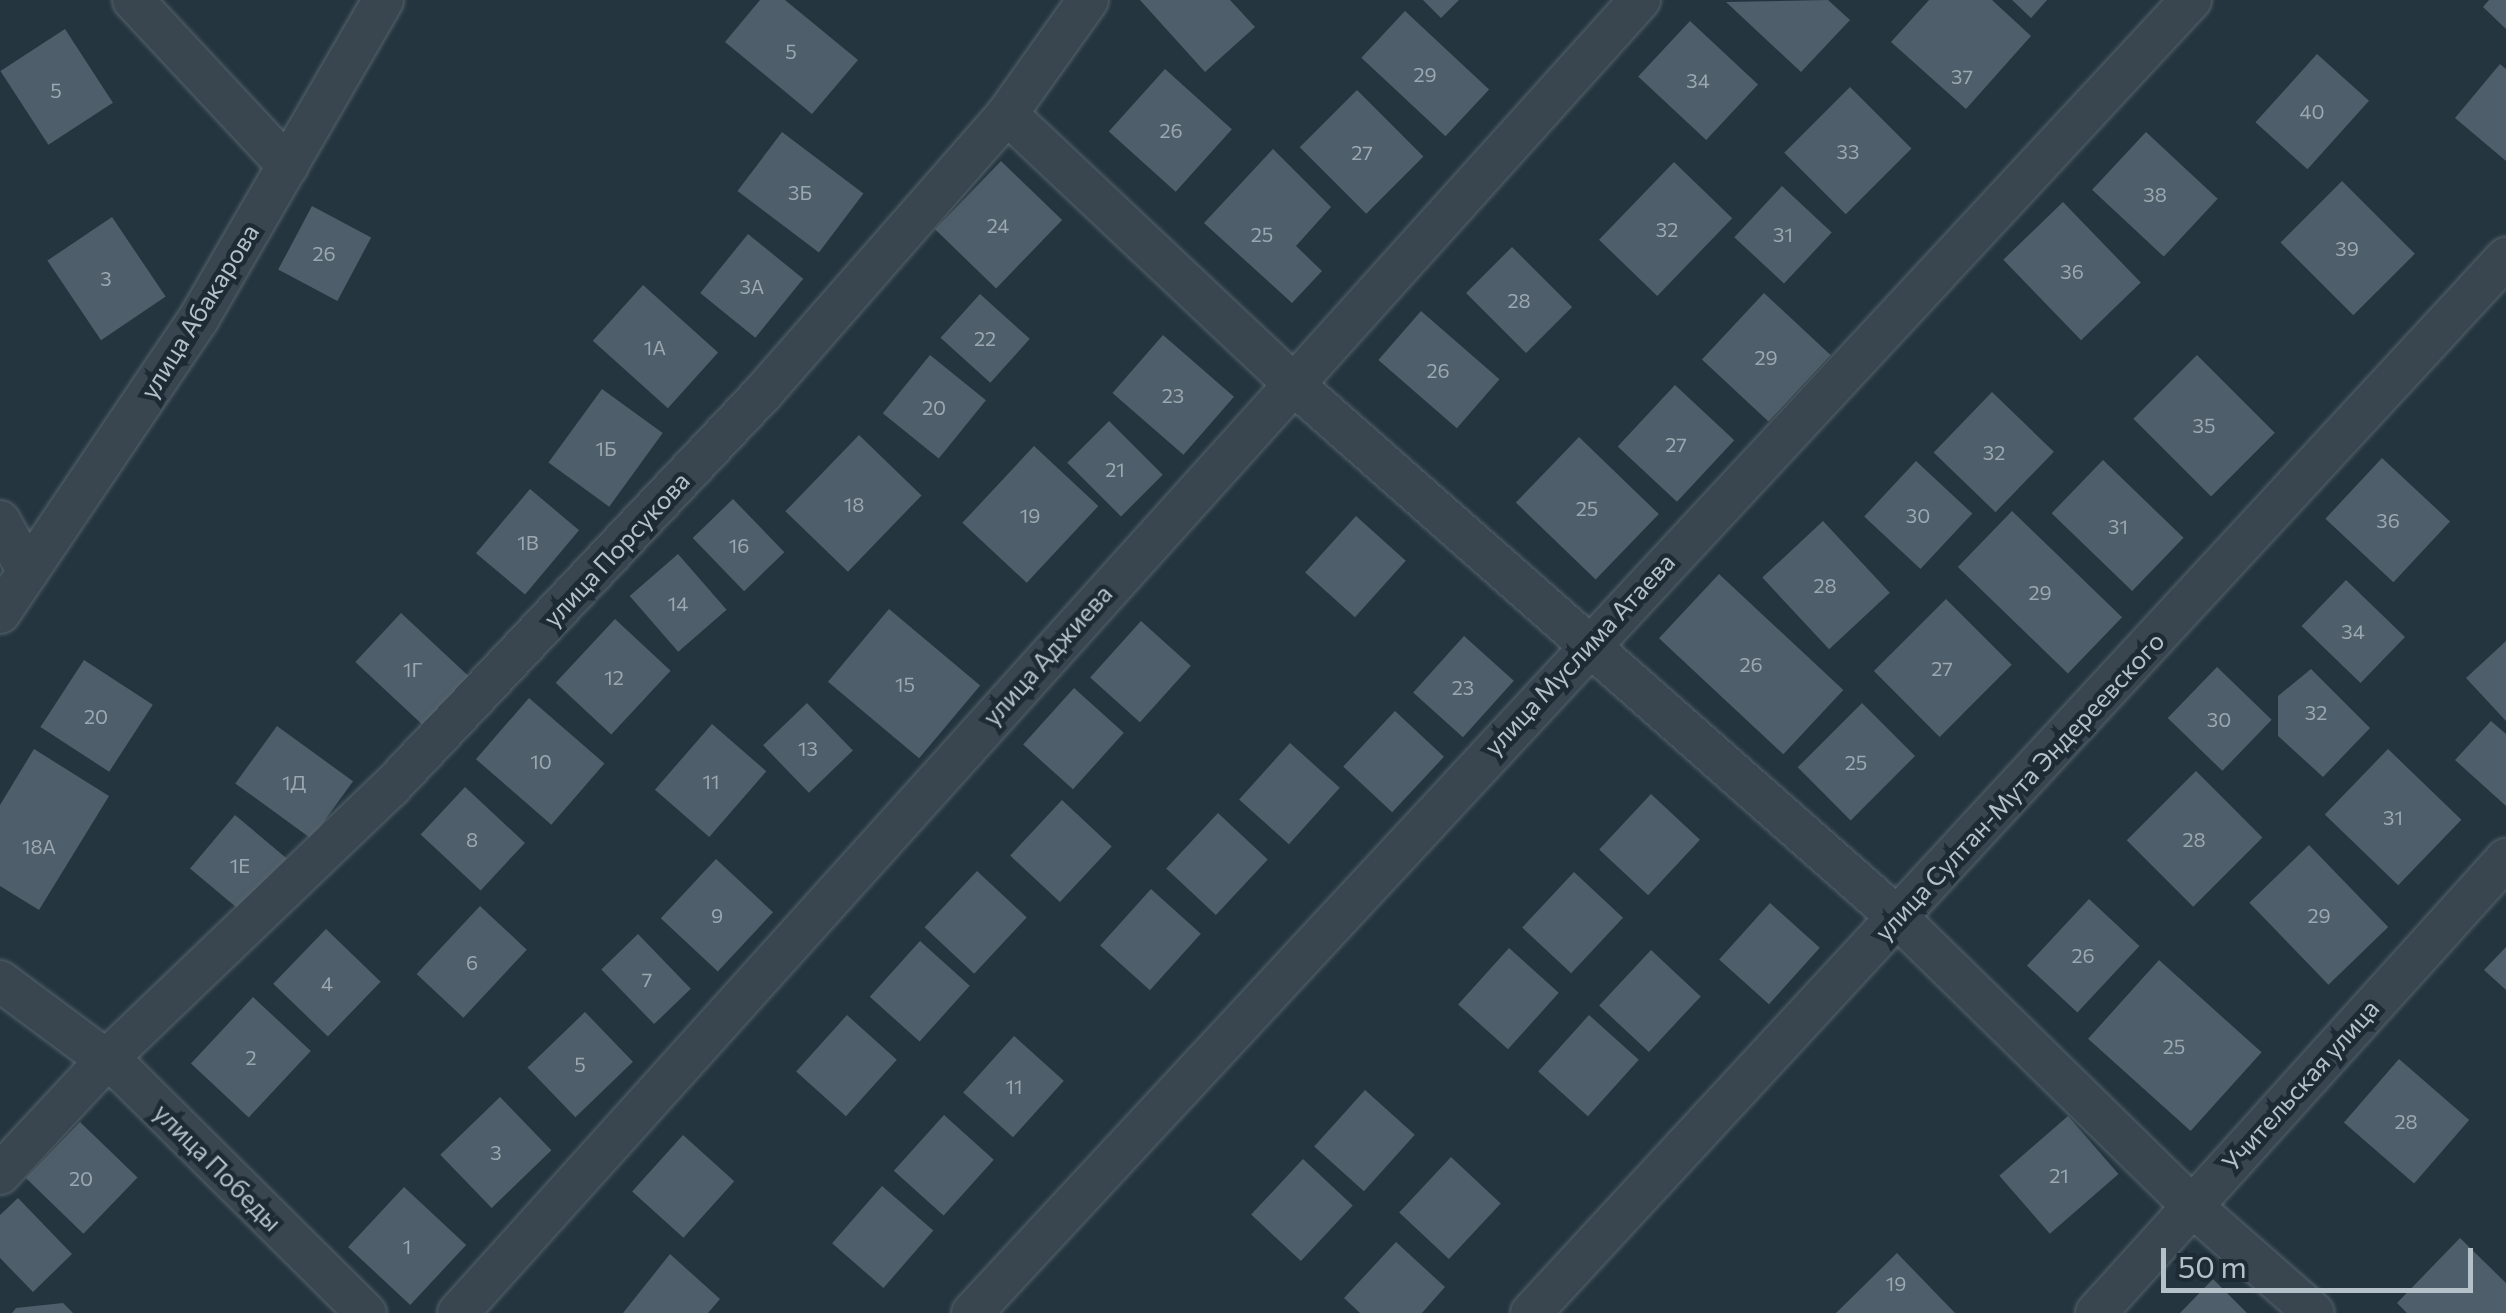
<!DOCTYPE html>
<html>
<head>
<meta charset="utf-8">
<style>
  body { margin:0 }
  #map { position:relative; width:2506px; height:1313px; overflow:hidden; background:#24353f; font-family:Commissioner,sans-serif }
  div>[style] { position:absolute }
  [style*='--x'] { left:calc(var(--x)*1px); top:calc(var(--y)*1px); width:calc(var(--w)*1px); rotate:calc(var(--a)*1deg) }
  .building>* { inset:0; background:#4e5e6a; transform-origin:0 0 }
  .roads { filter:drop-shadow(0 0 2px #56646c) drop-shadow(0 0 2px #56646c) }
  .street>* { height:40px; margin:-20px; padding:0 20px; transform-origin:20px; border-radius:20px; background:#39464f }
  span { translate:-50% -50%; white-space:nowrap; text-align:center; line-height:1.15; -webkit-text-stroke:9px #1d2b34; paint-order:stroke }
  .number-label { font-size:20px; color:#9ba8b1 }
  .number-label span { -webkit-text-stroke-width:0 }
  .street-label { font-size:25px; color:#b5c1c9 }
  .scale { position:absolute; left:2161px; top:1248px; width:312px; height:45px; box-sizing:border-box; border:5px solid #b5c1c9; border-top:0; padding-left:12px; font-size:30px; line-height:35px; white-space:nowrap; color:#b5c1c9; -webkit-text-stroke:8px #1d2b34; paint-order:stroke }
</style>
</head>
<body>
<div id="map">
  <div class="building">
    <i style="clip-path:polygon(760px 0,785px 0,858px 60px,812px 114px,725px 42px)"></i>
    <i style="clip-path:polygon(1140px 0,1230px 0,1255px 27px,1205px 72px)"></i>
    <i style="clip-path:polygon(1423px 0,1459px 0,1441px 18px)"></i>
    <i style="clip-path:polygon(1828px 0,1850px 20px,1801px 72px,1726px 2px)"></i>
    <i style="clip-path:polygon(1929px 0,1992px 0,2031px 36px,1966px 109px,1891px 42px)"></i>
    <i style="clip-path:polygon(2012px 0,2047px 0,2031px 18px)"></i>
    <i style="clip-path:polygon(2489px 0,2506px 0,2506px 29px,2483px 7px)"></i>
    <i style="left:1405px;top:11px;width:115px;height:64px;rotate:43deg"></i>
    <i style="left:1690px;top:21px;width:93px;height:76px;rotate:43deg"></i>
    <i style="left:65px;top:29px;width:88px;height:77px;rotate:57deg"></i>
    <i style="left:2317px;top:54px;width:70px;height:92px;rotate:42deg"></i>
    <i style="clip-path:polygon(2500px 64px,2506px 69px,2506px 161px,2455px 118px)"></i>
    <i style="left:1165px;top:69px;width:90px;height:84px;rotate:42deg"></i>
    <i style="left:1850px;top:87px;width:87px;height:93px;rotate:45deg"></i>
    <i style="left:1357px;top:90px;width:94px;height:81px;rotate:45deg"></i>
    <i style="left:782px;top:132px;width:102px;height:74px;rotate:37deg"></i>
    <i style="left:2146px;top:132px;width:98px;height:79px;rotate:43deg"></i>
    <i style="clip-path:polygon(1273px 149px,1331px 207px,1296px 246px,1322px 271px,1292px 303px,1204px 223px)"></i>
    <i style="left:1001px;top:161px;width:85px;height:95px;rotate:44deg"></i>
    <i style="left:1674px;top:162px;width:81px;height:108px;rotate:44deg"></i>
    <i style="left:2342px;top:181px;width:103px;height:87px;rotate:45deg"></i>
    <i style="left:1782px;top:186px;width:68px;height:70px;rotate:43deg"></i>
    <i style="left:2063px;top:202px;width:112px;height:83px;rotate:46deg"></i>
    <i style="left:312px;top:206px;width:67px;height:72px;rotate:28deg"></i>
    <i style="left:112px;top:217px;width:96px;height:78px;rotate:56deg"></i>
    <i style="left:748px;top:234px;width:71px;height:76px;rotate:39deg"></i>
    <i style="left:1512px;top:247px;width:85px;height:65px;rotate:45deg"></i>
    <i style="left:643px;top:285px;width:101px;height:75px;rotate:42deg"></i>
    <i style="left:1764px;top:293px;width:91px;height:91px;rotate:43deg"></i>
    <i style="left:980px;top:294px;width:67px;height:59px;rotate:42deg"></i>
    <i style="left:1421px;top:311px;width:104px;height:65px;rotate:41deg"></i>
    <i style="left:1163px;top:335px;width:94px;height:77px;rotate:41deg"></i>
    <i style="left:930px;top:355px;width:72px;height:75px;rotate:39deg"></i>
    <i style="left:2197px;top:355px;width:110px;height:90px;rotate:45deg"></i>
    <i style="left:1675px;top:385px;width:81px;height:84px;rotate:43deg"></i>
    <i style="left:602px;top:389px;width:75px;height:91px;rotate:36deg"></i>
    <i style="left:1992px;top:392px;width:86px;height:84px;rotate:44deg"></i>
    <i style="left:1109px;top:421px;width:76px;height:59px;rotate:45deg"></i>
    <i style="left:859px;top:435px;width:87px;height:106px;rotate:44deg"></i>
    <i style="left:1579px;top:437px;width:111px;height:91px;rotate:44deg"></i>
    <i style="left:1034px;top:446px;width:88px;height:105px;rotate:43deg"></i>
    <i style="left:2382px;top:458px;width:93px;height:83px;rotate:43deg"></i>
    <i style="left:2103px;top:460px;width:112px;height:74px;rotate:44deg"></i>
    <i style="left:1916px;top:461px;width:77px;height:76px;rotate:43deg"></i>
    <i style="left:530px;top:489px;width:64px;height:84px;rotate:40deg"></i>
    <i style="left:733px;top:499px;width:74px;height:56px;rotate:46deg"></i>
    <i style="left:2012px;top:511px;width:153px;height:78px;rotate:44deg"></i>
    <i style="left:1356px;top:516px;width:67px;height:76px;rotate:42deg"></i>
    <i style="left:1823px;top:521px;width:98px;height:83px;rotate:47deg"></i>
    <i style="left:678px;top:554px;width:74px;height:64px;rotate:49deg"></i>
    <i style="left:1719px;top:574px;width:170px;height:88px;rotate:43deg"></i>
    <i style="left:2346px;top:580px;width:82px;height:64px;rotate:44deg"></i>
    <i style="left:1946px;top:599px;width:93px;height:102px;rotate:45deg"></i>
    <i style="left:889px;top:609px;width:119px;height:95px;rotate:40deg"></i>
    <i style="left:401px;top:613px;width:93px;height:67px;rotate:43deg"></i>
    <i style="left:615px;top:619px;width:76px;height:87px;rotate:43deg"></i>
    <i style="left:1141px;top:621px;width:67px;height:76px;rotate:42deg"></i>
    <i style="left:1464px;top:636px;width:67px;height:76px;rotate:42deg"></i>
    <i style="clip-path:polygon(2506px 641px,2506px 721px,2466px 678px)"></i>
    <i style="left:84px;top:660px;width:82px;height:80px;rotate:33deg"></i>
    <i style="left:2217px;top:667px;width:76px;height:71px;rotate:44deg"></i>
    <i style="clip-path:polygon(2311px 669px,2370px 728px,2323px 777px,2278px 736px,2278px 696px)"></i>
    <i style="left:1074px;top:688px;width:67px;height:76px;rotate:42deg"></i>
    <i style="left:529px;top:698px;width:100px;height:81px;rotate:41deg"></i>
    <i style="left:807px;top:703px;width:66px;height:61px;rotate:46deg"></i>
    <i style="left:1862px;top:703px;width:75px;height:91px;rotate:45deg"></i>
    <i style="left:1395px;top:711px;width:67px;height:76px;rotate:43deg"></i>
    <i style="clip-path:polygon(2491px 721px,2506px 734px,2506px 806px,2455px 760px)"></i>
    <i style="left:712px;top:724px;width:72px;height:87px;rotate:41deg"></i>
    <i style="left:277px;top:726px;width:94px;height:71px;rotate:36deg"></i>
    <i style="left:1290px;top:743px;width:67px;height:76px;rotate:42deg"></i>
    <i style="clip-path:polygon(34px 749px,109px 796px,39px 910px,0 886px,0 805px)"></i>
    <i style="left:2388px;top:749px;width:102px;height:91px;rotate:44deg"></i>
    <i style="left:2196px;top:771px;width:94px;height:98px;rotate:45deg"></i>
    <i style="left:465px;top:787px;width:82px;height:65px;rotate:43deg"></i>
    <i style="left:1651px;top:794px;width:67px;height:76px;rotate:43deg"></i>
    <i style="left:1062px;top:800px;width:68px;height:76px;rotate:43deg"></i>
    <i style="left:1218px;top:813px;width:68px;height:76px;rotate:43deg"></i>
    <i style="left:235px;top:815px;width:70px;height:70px;rotate:40deg"></i>
    <i style="left:2309px;top:845px;width:114px;height:83px;rotate:46deg"></i>
    <i style="left:716px;top:859px;width:78px;height:81px;rotate:43deg"></i>
    <i style="left:977px;top:871px;width:68px;height:77px;rotate:43deg"></i>
    <i style="left:1574px;top:872px;width:67px;height:76px;rotate:43deg"></i>
    <i style="left:1151px;top:889px;width:67px;height:76px;rotate:42deg"></i>
    <i style="left:2089px;top:899px;width:69px;height:91px;rotate:43deg"></i>
    <i style="left:1770px;top:903px;width:67px;height:76px;rotate:42deg"></i>
    <i style="left:480px;top:906px;width:64px;height:93px;rotate:43deg"></i>
    <i style="left:326px;top:929px;width:76px;height:76px;rotate:44deg"></i>
    <i style="left:638px;top:934px;width:76px;height:51px;rotate:46deg"></i>
    <i style="left:920px;top:941px;width:67px;height:75px;rotate:42deg"></i>
    <i style="clip-path:polygon(2506px 947px,2506px 990px,2484px 970px)"></i>
    <i style="left:1509px;top:948px;width:67px;height:76px;rotate:42deg"></i>
    <i style="left:1651px;top:950px;width:68px;height:76px;rotate:43deg"></i>
    <i style="left:2159px;top:960px;width:138px;height:106px;rotate:42deg"></i>
    <i style="left:253px;top:997px;width:79px;height:91px;rotate:43deg"></i>
    <i style="left:585px;top:1012px;width:69px;height:80px;rotate:46deg"></i>
    <i style="left:847px;top:1015px;width:67px;height:76px;rotate:42deg"></i>
    <i style="left:1589px;top:1015px;width:67px;height:76px;rotate:42deg"></i>
    <i style="left:1014px;top:1036px;width:67px;height:76px;rotate:42deg"></i>
    <i style="left:2399px;top:1059px;width:93px;height:84px;rotate:41deg"></i>
    <i style="left:1365px;top:1090px;width:67px;height:76px;rotate:42deg"></i>
    <i style="left:500px;top:1097px;width:74px;height:83px;rotate:46deg"></i>
    <i style="left:944px;top:1115px;width:67px;height:75px;rotate:42deg"></i>
    <i style="left:2068px;top:1116px;width:77px;height:91px;rotate:49deg"></i>
    <i style="left:80px;top:1122px;width:80px;height:78px;rotate:44deg"></i>
    <i style="left:683px;top:1135px;width:69px;height:76px;rotate:42deg"></i>
    <i style="left:1451px;top:1157px;width:68px;height:76px;rotate:43deg"></i>
    <i style="left:1303px;top:1159px;width:68px;height:76px;rotate:43deg"></i>
    <i style="left:882px;top:1186px;width:68px;height:76px;rotate:41deg"></i>
    <i style="left:404px;top:1187px;width:85px;height:82px;rotate:43deg"></i>
    <i style="clip-path:polygon(18px 1198px,72px 1254px,33px 1292px,0 1258px,0 1215px)"></i>
    <i style="clip-path:polygon(2460px 1238px,2506px 1283px,2506px 1313px,2407px 1313px,2397px 1303px)"></i>
    <i style="clip-path:polygon(1396px 1242px,1445px 1287px,1422px 1313px,1360px 1313px,1344px 1298px)"></i>
    <i style="clip-path:polygon(1897px 1253px,1955px 1313px,1836px 1313px)"></i>
    <i style="clip-path:polygon(670px 1254px,720px 1299px,708px 1313px,623px 1313px)"></i>
    <i style="clip-path:polygon(2213px 1279px,2247px 1313px,2180px 1313px)"></i>
    <i style="clip-path:polygon(63px 1303px,73px 1313px,12px 1313px,16px 1308px)"></i>
  </div>
  <div class="roads">
    <div class="street">
      <i style="--x:133;--y:0;--w:227;--a:47"></i>
      <i style="--x:1007;--y:114;--w:392;--a:43.3"></i>
      <i style="--x:1292;--y:383;--w:806;--a:41.43"></i>
      <i style="--x:1896;--y:916;--w:414;--a:44.4"></i>
      <i style="--x:2192;--y:1206;--w:162;--a:41.3"></i>
      <i style="--x:0;--y:521;--w:58;--a:61.2"></i>
      <i style="--x:0;--y:613;--w:356;--a:-56"></i>
      <i style="--x:199;--y:318;--w:367;--a:-59.9"></i>
      <i style="--x:0;--y:981;--w:154;--a:36.6"></i>
      <i style="--x:124;--y:1073;--w:341;--a:44.8"></i>
      <i style="--x:0;--y:1174;--w:154;--a:-47.1"></i>
      <i style="--x:105;--y:1061;--w:395;--a:-43.8"></i>
      <i style="--x:390;--y:788;--w:542;--a:-46.65"></i>
      <i style="--x:762;--y:394;--w:372;--a:-48.8"></i>
      <i style="--x:1007;--y:114;--w:140;--a:-54.6"></i>
      <i style="--x:458;--y:1313;--w:1767;--a:-48.01"></i>
      <i style="--x:972;--y:1313;--w:1792;--a:-47.13"></i>
      <i style="--x:1531;--y:1313;--w:1437;--a:-47.26"></i>
      <i style="--x:2096;--y:1313;--w:612;--a:-47.92"></i>
    </div>
  </div>
  <div class="number-label">
    <span style="left:791px;top:51px">5</span>
    <span style="left:1425px;top:74px">29</span>
    <span style="left:1962px;top:76px">37</span>
    <span style="left:1698px;top:80px">34</span>
    <span style="left:56px;top:90px">5</span>
    <span style="left:2312px;top:111px">40</span>
    <span style="left:1171px;top:130px">26</span>
    <span style="left:1848px;top:151px">33</span>
    <span style="left:1362px;top:152px">27</span>
    <span style="left:800px;top:192px">3Б</span>
    <span style="left:2155px;top:194px">38</span>
    <span style="left:998px;top:225px">24</span>
    <span style="left:1667px;top:229px">32</span>
    <span style="left:1262px;top:234px">25</span>
    <span style="left:1783px;top:234px">31</span>
    <span style="left:2347px;top:248px">39</span>
    <span style="left:324px;top:253px">26</span>
    <span style="left:2072px;top:271px">36</span>
    <span style="left:106px;top:278px">3</span>
    <span style="left:752px;top:286px">3А</span>
    <span style="left:1519px;top:300px">28</span>
    <span style="left:985px;top:338px">22</span>
    <span style="left:655px;top:347px">1А</span>
    <span style="left:1766px;top:357px">29</span>
    <span style="left:1438px;top:370px">26</span>
    <span style="left:1173px;top:395px">23</span>
    <span style="left:934px;top:407px">20</span>
    <span style="left:2204px;top:425px">35</span>
    <span style="left:1676px;top:444px">27</span>
    <span style="left:606px;top:448px">1Б</span>
    <span style="left:1994px;top:452px">32</span>
    <span style="left:1115px;top:469px">21</span>
    <span style="left:854px;top:504px">18</span>
    <span style="left:1587px;top:508px">25</span>
    <span style="left:1030px;top:515px">19</span>
    <span style="left:1918px;top:515px">30</span>
    <span style="left:2388px;top:520px">36</span>
    <span style="left:2118px;top:526px">31</span>
    <span style="left:528px;top:542px">1В</span>
    <span style="left:739px;top:545px">16</span>
    <span style="left:1825px;top:585px">28</span>
    <span style="left:2040px;top:592px">29</span>
    <span style="left:678px;top:603px">14</span>
    <span style="left:2353px;top:631px">34</span>
    <span style="left:1751px;top:664px">26</span>
    <span style="left:1942px;top:668px">27</span>
    <span style="left:413px;top:669px">1Г</span>
    <span style="left:614px;top:677px">12</span>
    <span style="left:905px;top:684px">15</span>
    <span style="left:1463px;top:687px">23</span>
    <span style="left:2316px;top:712px">32</span>
    <span style="left:96px;top:716px">20</span>
    <span style="left:2219px;top:719px">30</span>
    <span style="left:808px;top:748px">13</span>
    <span style="left:541px;top:761px">10</span>
    <span style="left:1856px;top:762px">25</span>
    <span style="left:711px;top:781px">11</span>
    <span style="left:294px;top:782px">1Д</span>
    <span style="left:2393px;top:817px">31</span>
    <span style="left:472px;top:839px">8</span>
    <span style="left:2194px;top:839px">28</span>
    <span style="left:39px;top:846px">18А</span>
    <span style="left:240px;top:865px">1Е</span>
    <span style="left:717px;top:915px">9</span>
    <span style="left:2319px;top:915px">29</span>
    <span style="left:2083px;top:955px">26</span>
    <span style="left:472px;top:962px">6</span>
    <span style="left:647px;top:979px">7</span>
    <span style="left:327px;top:983px">4</span>
    <span style="left:2174px;top:1046px">25</span>
    <span style="left:251px;top:1057px">2</span>
    <span style="left:580px;top:1064px">5</span>
    <span style="left:1014px;top:1086px">11</span>
    <span style="left:2406px;top:1121px">28</span>
    <span style="left:496px;top:1152px">3</span>
    <span style="left:2059px;top:1175px">21</span>
    <span style="left:81px;top:1178px">20</span>
    <span style="left:407px;top:1246px">1</span>
    <span style="left:1896px;top:1283px">19</span>
  </div>
  <div class="street-label">
    <span style="left:199px;top:311px;rotate:-58deg">улица Абакарова</span>
    <span style="left:616px;top:549px;rotate:-47deg">улица Порсукова</span>
    <span style="left:1579px;top:654px;rotate:-47deg">улица Муслима Атаева</span>
    <span style="left:1047px;top:655px;rotate:-48deg">улица Аджиева</span>
    <span style="left:2019px;top:786px;rotate:-47deg">улица Султан-Мута Эндереевского</span>
    <span style="left:2300px;top:1085px;rotate:-48deg">Учительская улица</span>
    <span style="left:218px;top:1167px;rotate:45deg">улица Победы</span>
  </div>
  <div class="scale">50 m</div>
</div>
</body>
</html>
